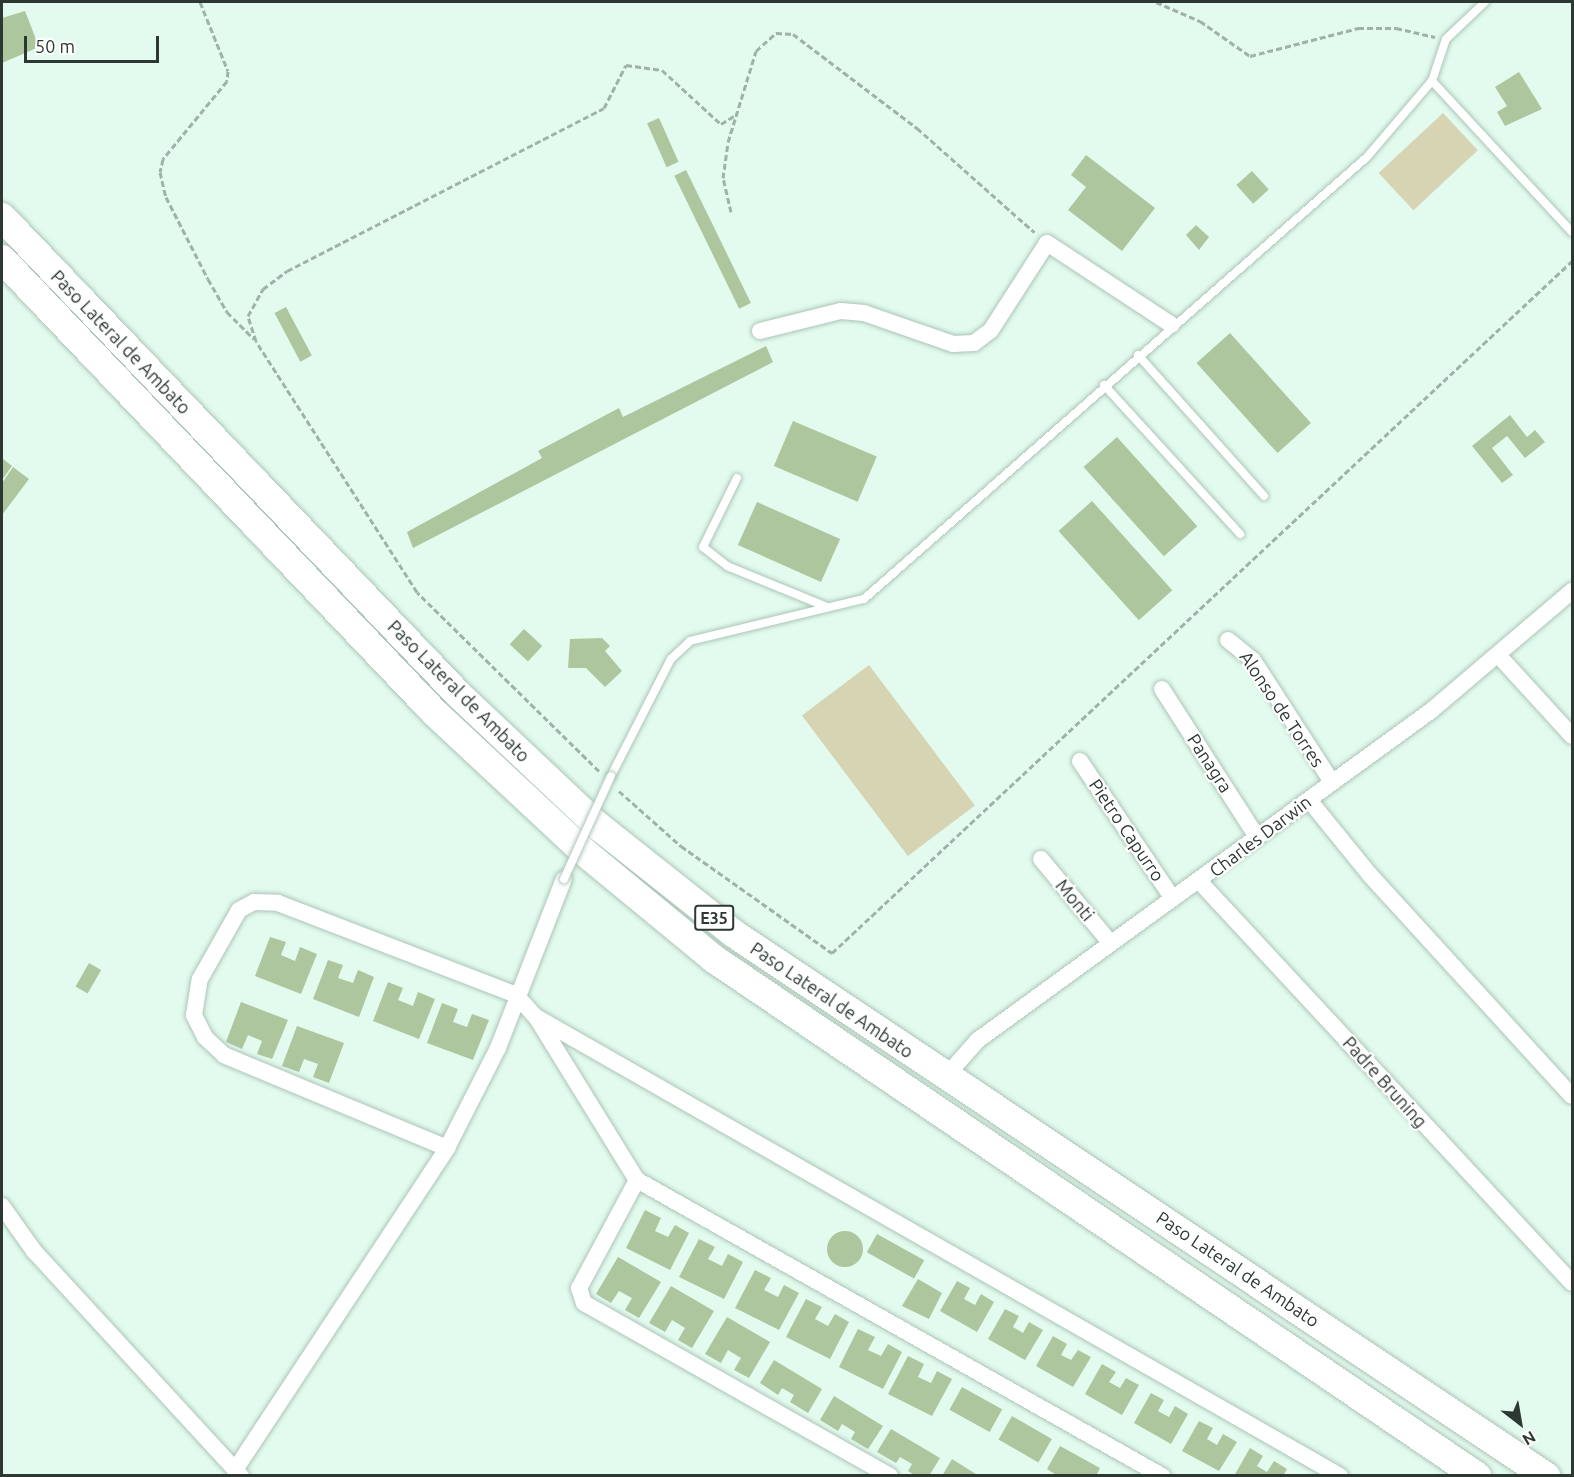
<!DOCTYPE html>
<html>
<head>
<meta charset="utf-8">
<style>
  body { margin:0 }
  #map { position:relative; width:1574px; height:1477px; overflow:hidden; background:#e2fbee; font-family:Ubuntu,sans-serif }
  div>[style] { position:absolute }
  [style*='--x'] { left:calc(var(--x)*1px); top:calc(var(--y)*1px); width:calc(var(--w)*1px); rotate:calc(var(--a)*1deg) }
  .green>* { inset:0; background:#d6d4b2; transform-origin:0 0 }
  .building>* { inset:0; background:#adc69e; transform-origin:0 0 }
  .round { border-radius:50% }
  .path>* { height:3px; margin-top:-1.5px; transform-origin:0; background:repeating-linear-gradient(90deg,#9fb2a8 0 6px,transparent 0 9px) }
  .roads { filter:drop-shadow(0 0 2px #acc5b8) drop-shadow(0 0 2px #acc5b8) }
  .service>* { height:8px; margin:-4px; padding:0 4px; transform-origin:4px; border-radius:4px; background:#fff }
  .minor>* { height:16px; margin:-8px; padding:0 8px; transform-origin:8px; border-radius:8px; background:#fff }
  .trunk>* { height:28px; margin:-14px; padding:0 14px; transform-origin:14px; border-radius:14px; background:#fff }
  .bridges { filter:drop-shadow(0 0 2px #acc5b8) drop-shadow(0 0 2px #acc5b8) }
  .service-bridge>* { height:8px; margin:-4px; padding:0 4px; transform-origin:4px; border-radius:4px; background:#fff }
  span { translate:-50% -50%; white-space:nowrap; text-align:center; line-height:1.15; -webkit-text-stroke:4.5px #fff; paint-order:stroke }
  .shield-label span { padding:2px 4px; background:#fff; border:2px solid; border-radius:4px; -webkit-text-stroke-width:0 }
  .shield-label { font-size:16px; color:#2e3833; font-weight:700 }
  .street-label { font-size:18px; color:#2e3833 }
  .frame { position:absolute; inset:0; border:3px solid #2e3833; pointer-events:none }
  .north { position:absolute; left:1490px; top:1393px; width:60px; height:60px; -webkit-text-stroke:4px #fff; paint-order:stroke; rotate:149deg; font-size:16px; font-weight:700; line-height:24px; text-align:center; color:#2e3833 }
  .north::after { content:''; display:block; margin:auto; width:21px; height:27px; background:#2e3833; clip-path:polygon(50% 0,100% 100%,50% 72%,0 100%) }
  .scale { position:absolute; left:24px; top:36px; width:135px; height:27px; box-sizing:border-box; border:3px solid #2e3833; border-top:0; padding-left:8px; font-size:18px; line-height:21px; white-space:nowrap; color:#2e3833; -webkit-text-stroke:4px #fff; paint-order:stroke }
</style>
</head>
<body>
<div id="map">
  <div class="green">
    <i style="left:1443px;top:113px;width:51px;height:88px;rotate:47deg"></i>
    <i style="left:869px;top:665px;width:176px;height:84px;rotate:53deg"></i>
  </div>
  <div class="building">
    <i style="clip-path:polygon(25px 11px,39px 47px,2px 63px,2px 18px)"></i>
    <i style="clip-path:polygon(1519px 72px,1542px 109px,1505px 126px,1497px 112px,1507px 106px,1495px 87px)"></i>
    <i style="left:659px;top:118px;width:48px;height:13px;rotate:66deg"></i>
    <i style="clip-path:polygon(1086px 155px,1155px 208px,1122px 251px,1068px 210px,1086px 187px,1071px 175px)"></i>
    <i style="left:686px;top:170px;width:148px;height:13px;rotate:64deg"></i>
    <i style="left:1252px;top:171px;width:25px;height:21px;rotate:48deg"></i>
    <i style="clip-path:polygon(1196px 225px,1209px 237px,1199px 250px,1186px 235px)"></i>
    <i style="left:286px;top:307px;width:55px;height:13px;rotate:62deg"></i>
    <i style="left:1230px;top:333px;width:121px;height:45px;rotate:48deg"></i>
    <i style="clip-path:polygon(766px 346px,773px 362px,413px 548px,407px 532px,542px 458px,538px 451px,619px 408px,623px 417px)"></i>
    <i style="clip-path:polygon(1510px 415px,1527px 437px,1535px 430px,1545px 442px,1525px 458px,1507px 436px,1492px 448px,1513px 475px,1502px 483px,1472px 446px)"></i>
    <i style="left:793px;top:421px;width:91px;height:49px;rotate:23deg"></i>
    <i style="left:1117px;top:437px;width:120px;height:45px;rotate:48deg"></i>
    <i style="clip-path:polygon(2px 458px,12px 466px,2px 480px)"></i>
    <i style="clip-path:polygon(13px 467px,29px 479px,2px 515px,2px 483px)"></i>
    <i style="left:1092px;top:501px;width:120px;height:45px;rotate:48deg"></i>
    <i style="left:757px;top:502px;width:91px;height:47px;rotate:24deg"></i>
    <i style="left:524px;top:629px;width:25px;height:21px;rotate:43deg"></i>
    <i style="clip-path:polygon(602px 638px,610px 646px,605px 651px,622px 671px,605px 687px,586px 668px,568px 668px,570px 639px)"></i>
    <i style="clip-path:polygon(270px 937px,286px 942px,281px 955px,295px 961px,300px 947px,317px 954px,301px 994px,255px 976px)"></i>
    <i style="clip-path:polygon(328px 960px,343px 965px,338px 978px,353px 983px,358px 970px,374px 977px,359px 1017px,313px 999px)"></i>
    <i style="left:89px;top:963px;width:14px;height:27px;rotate:30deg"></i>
    <i style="clip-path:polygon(388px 982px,403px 988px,398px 1000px,413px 1006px,418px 992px,435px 999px,419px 1039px,373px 1021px)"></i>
    <i style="clip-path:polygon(241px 1002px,288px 1020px,272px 1059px,257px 1054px,262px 1041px,248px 1035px,242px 1049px,226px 1042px)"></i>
    <i style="clip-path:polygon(442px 1003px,458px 1009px,453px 1022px,467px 1027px,472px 1014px,489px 1020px,473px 1060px,427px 1043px)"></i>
    <i style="clip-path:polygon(297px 1026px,344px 1043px,329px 1083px,313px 1077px,318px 1064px,304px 1059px,299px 1072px,282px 1066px)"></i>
    <i style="clip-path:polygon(645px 1210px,661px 1218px,655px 1231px,668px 1237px,675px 1225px,689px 1233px,670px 1270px,626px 1248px)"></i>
    <i class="round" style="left:827px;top:1231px;width:36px;height:36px"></i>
    <i style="left:877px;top:1234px;width:54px;height:21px;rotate:29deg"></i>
    <i style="clip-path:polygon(699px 1239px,715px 1247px,708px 1259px,722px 1266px,728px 1254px,743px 1262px,724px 1299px,679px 1277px)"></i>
    <i style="clip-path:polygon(618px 1257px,661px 1282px,639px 1318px,625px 1310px,632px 1298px,619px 1291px,611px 1303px,596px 1294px)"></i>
    <i style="clip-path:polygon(755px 1270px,771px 1278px,764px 1290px,778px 1297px,784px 1285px,799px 1293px,779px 1330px,735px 1308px)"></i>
    <i style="clip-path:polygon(918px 1279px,942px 1293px,929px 1319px,902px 1306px)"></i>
    <i style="clip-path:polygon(957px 1281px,970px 1288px,964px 1299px,975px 1305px,981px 1294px,994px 1302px,977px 1332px,940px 1311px)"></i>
    <i style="clip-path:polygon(671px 1286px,714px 1311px,692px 1348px,678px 1340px,685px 1328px,672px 1320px,665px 1332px,649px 1323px)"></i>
    <i style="clip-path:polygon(806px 1299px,822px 1307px,815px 1319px,828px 1326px,835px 1314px,849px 1322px,830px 1359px,786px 1337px)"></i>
    <i style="clip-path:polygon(1005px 1309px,1019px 1316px,1013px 1327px,1023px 1333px,1029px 1322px,1043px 1330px,1025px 1360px,988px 1339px)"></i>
    <i style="clip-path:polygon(727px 1317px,770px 1342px,749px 1378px,734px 1370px,741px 1358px,728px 1350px,721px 1363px,705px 1354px)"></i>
    <i style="clip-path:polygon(858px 1329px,875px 1337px,868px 1350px,881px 1356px,888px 1344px,902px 1352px,883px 1389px,839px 1367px)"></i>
    <i style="clip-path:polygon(1053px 1336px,1067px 1344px,1061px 1355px,1071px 1360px,1078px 1350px,1091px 1357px,1073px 1387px,1036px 1366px)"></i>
    <i style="clip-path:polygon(908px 1356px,924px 1364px,918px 1377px,931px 1383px,937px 1371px,952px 1379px,932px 1416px,888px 1394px)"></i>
    <i style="clip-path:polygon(774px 1360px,822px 1389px,808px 1413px,790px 1402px,794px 1395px,782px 1388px,778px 1395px,760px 1383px)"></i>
    <i style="clip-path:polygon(1102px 1364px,1116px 1372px,1109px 1382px,1120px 1388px,1126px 1378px,1139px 1385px,1122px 1415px,1085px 1394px)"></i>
    <i style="left:962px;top:1387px;width:46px;height:26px;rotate:29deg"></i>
    <i style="clip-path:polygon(1151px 1393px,1164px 1400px,1158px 1411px,1169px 1417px,1175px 1406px,1188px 1414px,1171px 1444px,1134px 1423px)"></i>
    <i style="clip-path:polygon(834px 1396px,883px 1426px,868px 1449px,851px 1439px,855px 1432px,842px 1424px,838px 1431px,820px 1420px)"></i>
    <i style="left:1012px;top:1416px;width:46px;height:27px;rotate:30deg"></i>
    <i style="clip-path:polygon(1199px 1421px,1213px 1428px,1207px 1439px,1217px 1445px,1223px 1434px,1237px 1442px,1219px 1471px,1182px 1451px)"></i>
    <i style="clip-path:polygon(891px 1429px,940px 1458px,929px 1476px,916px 1476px,908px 1471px,912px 1464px,900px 1457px,896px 1463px,877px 1452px)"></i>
    <i style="clip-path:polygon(1060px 1446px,1100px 1468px,1096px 1476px,1058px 1476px,1047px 1469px)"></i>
    <i style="clip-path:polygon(1250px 1448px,1263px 1456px,1257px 1466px,1267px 1472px,1274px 1461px,1287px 1469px,1283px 1476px,1234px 1476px)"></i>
    <i style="clip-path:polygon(952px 1459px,979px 1476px,942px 1476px)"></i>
  </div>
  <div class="path">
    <i style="--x:200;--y:2;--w:74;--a:67.9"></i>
    <i style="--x:228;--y:71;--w:10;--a:96"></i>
    <i style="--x:227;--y:81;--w:101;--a:129.4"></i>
    <i style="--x:163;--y:159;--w:13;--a:103"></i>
    <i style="--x:160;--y:172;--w:26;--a:77"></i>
    <i style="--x:166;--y:197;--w:92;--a:62.9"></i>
    <i style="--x:208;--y:279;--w:38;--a:60"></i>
    <i style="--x:227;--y:312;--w:38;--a:45"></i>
    <i style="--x:1156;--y:2;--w:48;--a:23.4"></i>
    <i style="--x:1200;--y:21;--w:61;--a:35"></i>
    <i style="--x:1250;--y:56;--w:112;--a:-14.5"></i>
    <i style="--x:1358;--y:28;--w:38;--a:0"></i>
    <i style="--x:1396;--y:28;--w:40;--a:13"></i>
    <i style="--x:731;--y:212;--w:35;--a:-103"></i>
    <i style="--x:723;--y:178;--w:36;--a:-82"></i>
    <i style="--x:728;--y:142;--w:95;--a:-72.9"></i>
    <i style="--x:756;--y:51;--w:27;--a:-42"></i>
    <i style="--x:776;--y:33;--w:17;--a:3"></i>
    <i style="--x:793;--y:34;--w:156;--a:37.2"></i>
    <i style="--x:917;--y:128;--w:157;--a:41.6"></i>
    <i style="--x:599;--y:771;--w:255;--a:-135.5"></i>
    <i style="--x:417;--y:592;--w:298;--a:-122.7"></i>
    <i style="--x:256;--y:341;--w:26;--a:-108"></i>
    <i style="--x:248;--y:316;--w:31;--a:-61"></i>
    <i style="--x:263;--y:289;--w:30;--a:-37"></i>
    <i style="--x:287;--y:271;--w:356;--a:-27.2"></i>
    <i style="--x:604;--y:108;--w:48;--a:-62.9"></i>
    <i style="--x:626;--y:65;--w:36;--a:8"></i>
    <i style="--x:662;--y:70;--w:80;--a:42.5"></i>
    <i style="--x:721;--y:124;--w:19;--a:-32"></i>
    <i style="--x:619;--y:791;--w:83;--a:41.6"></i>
    <i style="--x:681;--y:846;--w:185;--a:35.3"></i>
    <i style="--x:832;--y:953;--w:1013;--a:-43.08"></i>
  </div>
  <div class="roads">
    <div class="service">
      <i style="--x:1432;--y:81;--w:206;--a:47.2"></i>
      <i style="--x:1138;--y:355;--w:189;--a:48.2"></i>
      <i style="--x:1104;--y:385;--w:202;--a:47.6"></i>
      <i style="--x:737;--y:478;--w:77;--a:116.2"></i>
      <i style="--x:703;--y:547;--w:31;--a:38"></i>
      <i style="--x:727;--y:566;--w:108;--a:22.3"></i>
      <i style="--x:611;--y:776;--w:131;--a:-62.9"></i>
      <i style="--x:671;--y:659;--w:26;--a:-43"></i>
      <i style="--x:690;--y:641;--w:179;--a:-13.6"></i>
      <i style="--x:864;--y:599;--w:670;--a:-41.31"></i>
      <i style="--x:1367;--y:157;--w:100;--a:-49.5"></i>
      <i style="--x:1432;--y:81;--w:44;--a:-71.6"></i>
      <i style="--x:1446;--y:39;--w:54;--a:-43.5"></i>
    </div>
    <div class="minor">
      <i style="--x:760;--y:331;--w:83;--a:-13.9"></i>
      <i style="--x:841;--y:311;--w:23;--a:5"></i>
      <i style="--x:864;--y:313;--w:94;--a:19.2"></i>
      <i style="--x:953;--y:344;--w:21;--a:-3"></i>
      <i style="--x:974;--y:343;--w:21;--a:-37"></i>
      <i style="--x:991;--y:330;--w:103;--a:-57.2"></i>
      <i style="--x:1047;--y:243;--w:149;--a:33.3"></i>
      <i style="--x:1228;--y:640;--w:32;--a:39"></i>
      <i style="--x:1253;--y:660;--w:145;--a:57.1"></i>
      <i style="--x:1499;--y:656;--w:108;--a:47.6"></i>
      <i style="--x:1162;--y:689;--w:176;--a:57.3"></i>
      <i style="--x:1080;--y:761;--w:166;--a:56"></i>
      <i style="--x:1309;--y:800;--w:97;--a:50.9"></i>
      <i style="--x:1370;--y:875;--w:299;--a:47.6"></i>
      <i style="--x:1041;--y:859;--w:105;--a:50.4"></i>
      <i style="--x:1199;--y:881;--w:548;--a:47.14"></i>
      <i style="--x:538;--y:1020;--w:188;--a:58.3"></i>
      <i style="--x:637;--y:1180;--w:603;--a:29.41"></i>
      <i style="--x:945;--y:1077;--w:50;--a:-48.3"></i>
      <i style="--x:978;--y:1040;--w:561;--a:-36.01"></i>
      <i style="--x:1432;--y:710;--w:184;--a:-40.4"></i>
      <i style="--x:447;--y:1148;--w:242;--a:-157.4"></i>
      <i style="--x:224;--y:1055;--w:26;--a:-137"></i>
      <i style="--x:205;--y:1037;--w:25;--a:-117"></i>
      <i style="--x:194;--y:1015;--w:36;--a:-81"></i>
      <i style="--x:200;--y:979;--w:79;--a:-60.5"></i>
      <i style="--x:239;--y:910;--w:17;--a:-28"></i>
      <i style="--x:254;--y:902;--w:24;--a:2"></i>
      <i style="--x:278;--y:903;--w:255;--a:21.1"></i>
      <i style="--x:516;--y:995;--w:30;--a:48"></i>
      <i style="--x:536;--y:1017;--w:926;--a:29.72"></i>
      <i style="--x:637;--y:1180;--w:123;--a:118.2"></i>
      <i style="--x:579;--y:1288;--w:16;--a:72"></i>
      <i style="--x:584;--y:1303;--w:352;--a:29.5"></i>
      <i style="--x:2;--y:1206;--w:55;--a:54.6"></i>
      <i style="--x:34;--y:1251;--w:306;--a:47.4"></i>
      <i style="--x:235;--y:1470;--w:386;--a:-56.6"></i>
      <i style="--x:447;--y:1148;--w:112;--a:-63"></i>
      <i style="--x:498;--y:1048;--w:181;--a:-68.7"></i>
    </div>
    <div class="trunk">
      <i style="--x:2;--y:217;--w:661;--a:46.29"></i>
      <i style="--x:459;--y:695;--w:191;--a:43.3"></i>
      <i style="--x:598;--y:826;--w:172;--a:38.4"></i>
      <i style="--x:733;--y:933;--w:978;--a:33.74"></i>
      <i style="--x:2;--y:259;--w:627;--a:46.36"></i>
      <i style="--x:435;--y:713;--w:202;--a:43"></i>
      <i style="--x:583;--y:851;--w:170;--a:39.5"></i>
      <i style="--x:714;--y:959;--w:922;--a:34.12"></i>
    </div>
  </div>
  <div class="bridges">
    <div class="service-bridge">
      <i style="--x:564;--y:879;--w:113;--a:-65.5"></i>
    </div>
  </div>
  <div class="shield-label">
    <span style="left:714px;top:918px">E35</span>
  </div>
  <div class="street-label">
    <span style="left:121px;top:342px;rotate:46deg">Paso Lateral de Ambato</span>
    <span style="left:459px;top:691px;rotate:45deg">Paso Lateral de Ambato</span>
    <span style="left:1282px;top:709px;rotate:56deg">Alonso de Torres</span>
    <span style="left:1210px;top:763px;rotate:57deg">Panagra</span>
    <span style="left:1127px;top:830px;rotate:56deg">Pietro Capurro</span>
    <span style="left:1260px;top:836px;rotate:-37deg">Charles Darwin</span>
    <span style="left:1075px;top:900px;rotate:50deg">Monti</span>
    <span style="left:832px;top:1000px;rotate:34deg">Paso Lateral de Ambato</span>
    <span style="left:1385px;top:1082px;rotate:48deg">Padre Bruning</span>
    <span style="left:1238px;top:1269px;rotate:34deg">Paso Lateral de Ambato</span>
  </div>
  <div class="frame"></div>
  <div class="north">N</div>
  <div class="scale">50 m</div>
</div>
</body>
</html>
